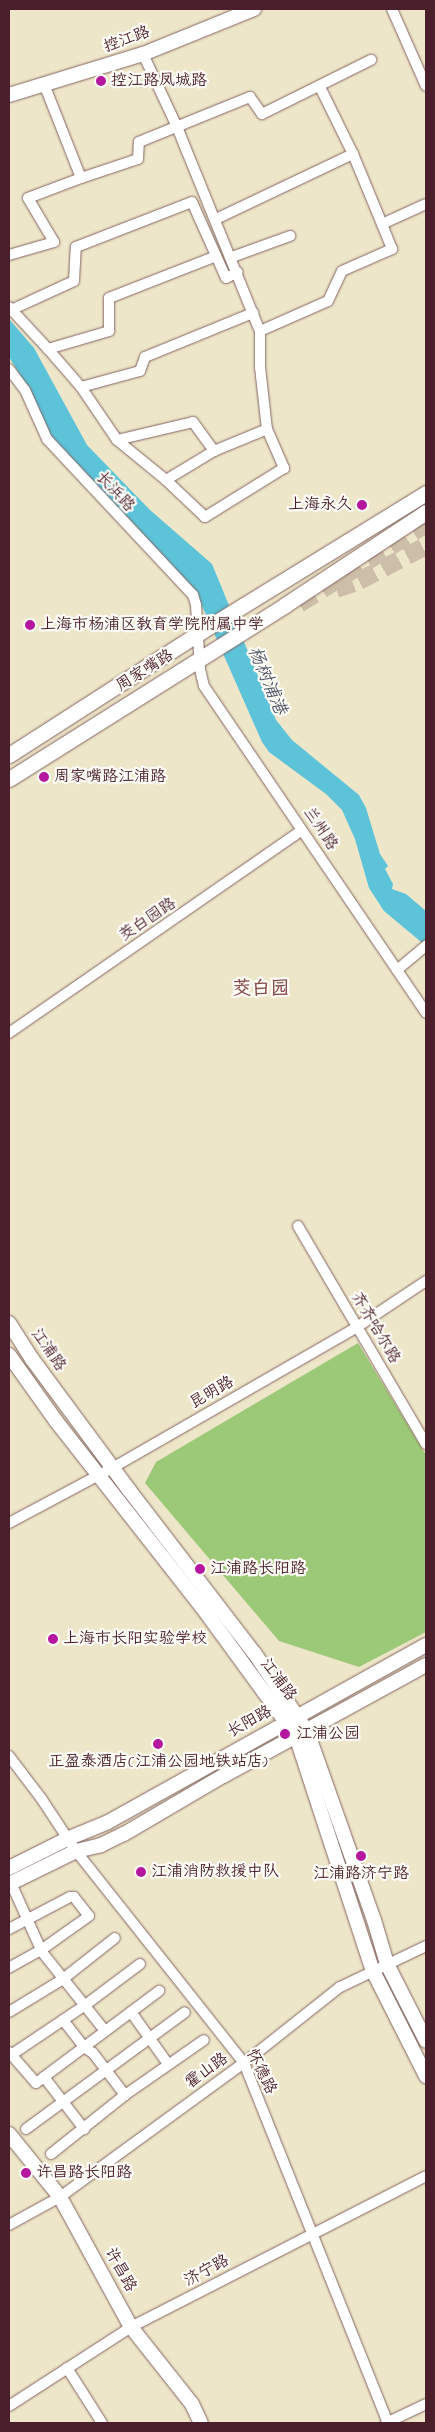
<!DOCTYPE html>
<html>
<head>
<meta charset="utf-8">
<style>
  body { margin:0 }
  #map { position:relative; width:435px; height:2432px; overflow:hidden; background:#eee6c9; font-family:"Indie Flower","LXGW WenKai TC",sans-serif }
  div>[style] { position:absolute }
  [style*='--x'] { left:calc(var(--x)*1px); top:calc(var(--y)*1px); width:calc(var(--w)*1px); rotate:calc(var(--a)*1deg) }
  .green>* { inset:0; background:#9cc977 }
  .water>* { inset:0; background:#5cc3d9 }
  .highway-tunnel>* { height:18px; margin-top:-9px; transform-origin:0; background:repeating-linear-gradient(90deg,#cdbea9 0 18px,transparent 0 27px) }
  .roads { filter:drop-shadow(0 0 1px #836562) drop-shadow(0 0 1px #836562) }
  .street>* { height:10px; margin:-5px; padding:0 5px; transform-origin:5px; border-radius:5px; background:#fff }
  .secondary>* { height:14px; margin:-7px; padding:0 7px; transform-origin:7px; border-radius:7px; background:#fff }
  .primary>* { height:15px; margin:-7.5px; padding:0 7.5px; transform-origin:7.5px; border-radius:7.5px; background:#fff }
  .dots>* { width:14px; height:14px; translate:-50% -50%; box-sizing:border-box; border:2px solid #fdfcf7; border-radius:50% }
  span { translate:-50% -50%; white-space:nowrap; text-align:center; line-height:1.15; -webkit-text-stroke:4.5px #fdfcf7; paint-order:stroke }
  .street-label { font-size:16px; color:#4a1f2b }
  .poi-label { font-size:16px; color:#4a1f2b }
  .left { translate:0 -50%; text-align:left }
  .right { translate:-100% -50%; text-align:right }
  .water-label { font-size:18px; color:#505868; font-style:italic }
  .quarter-label { font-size:19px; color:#884f4d; font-weight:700 }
  .frame { position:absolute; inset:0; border:10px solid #4a1f2b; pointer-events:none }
</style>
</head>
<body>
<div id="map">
  <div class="green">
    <i style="clip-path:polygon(358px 1343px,426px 1455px,426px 1632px,359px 1667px,279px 1641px,145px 1483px,156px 1462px)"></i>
  </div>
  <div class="water">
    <i style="clip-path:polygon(9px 319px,34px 348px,87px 445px,150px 510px,212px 564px,276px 720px,292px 740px,359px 795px,366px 808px,380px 854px,388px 866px,385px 869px,393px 884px,392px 889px,406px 894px,426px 911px,426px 946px,384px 911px,369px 888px,355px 839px,342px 810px,326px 794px,269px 752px,262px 742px,199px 599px,51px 437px,19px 373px,9px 357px)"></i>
  </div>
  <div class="highway-tunnel">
    <i style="--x:336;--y:589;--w:24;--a:-19"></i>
    <i style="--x:359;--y:581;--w:76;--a:-27.6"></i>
    <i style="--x:299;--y:604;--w:150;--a:-32.2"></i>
  </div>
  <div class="roads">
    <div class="street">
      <i style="--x:392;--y:9;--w:84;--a:66.2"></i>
      <i style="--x:143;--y:54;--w:81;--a:65"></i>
      <i style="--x:177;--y:127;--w:220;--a:67.9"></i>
      <i style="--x:260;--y:331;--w:36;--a:90"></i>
      <i style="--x:260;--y:367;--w:62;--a:83.6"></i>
      <i style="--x:267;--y:429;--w:43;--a:66.4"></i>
      <i style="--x:284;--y:468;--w:93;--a:148.2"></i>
      <i style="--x:205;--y:517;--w:54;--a:-136.5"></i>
      <i style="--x:44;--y:84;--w:101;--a:68.5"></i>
      <i style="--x:81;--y:178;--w:60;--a:-18.4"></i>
      <i style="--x:138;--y:159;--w:17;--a:-87"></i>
      <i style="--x:139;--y:142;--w:120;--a:-22.1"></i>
      <i style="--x:250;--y:97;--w:21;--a:55"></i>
      <i style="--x:262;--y:114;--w:122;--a:-26.4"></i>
      <i style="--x:320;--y:87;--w:75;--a:63.8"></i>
      <i style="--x:353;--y:154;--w:76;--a:67.5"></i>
      <i style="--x:382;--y:224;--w:48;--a:-24.4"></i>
      <i style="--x:216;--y:219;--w:152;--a:-25.4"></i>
      <i style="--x:9;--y:255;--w:47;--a:-16.1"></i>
      <i style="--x:54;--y:242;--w:51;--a:-120.6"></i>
      <i style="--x:28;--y:198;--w:57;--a:-20.7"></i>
      <i style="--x:232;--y:257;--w:62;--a:-19.9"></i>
      <i style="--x:9;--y:307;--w:57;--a:47.1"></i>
      <i style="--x:48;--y:349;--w:64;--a:-16.4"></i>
      <i style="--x:109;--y:331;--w:33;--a:-90"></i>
      <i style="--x:109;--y:298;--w:115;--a:-21.4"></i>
      <i style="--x:11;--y:310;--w:69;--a:-24.7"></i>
      <i style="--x:74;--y:281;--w:34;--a:-87"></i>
      <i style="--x:76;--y:247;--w:124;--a:-21.2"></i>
      <i style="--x:192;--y:202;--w:83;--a:65.9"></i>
      <i style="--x:226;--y:278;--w:13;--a:-27"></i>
      <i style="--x:260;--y:331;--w:74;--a:-23.8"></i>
      <i style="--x:328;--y:301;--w:33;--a:-65"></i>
      <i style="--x:342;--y:271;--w:55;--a:-23.7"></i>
      <i style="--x:392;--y:249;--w:27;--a:-112"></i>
      <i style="--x:48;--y:349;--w:50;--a:49"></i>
      <i style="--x:81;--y:387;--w:61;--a:-15.2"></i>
      <i style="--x:140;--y:371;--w:15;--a:-70"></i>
      <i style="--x:145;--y:357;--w:117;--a:-22.2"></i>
      <i style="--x:9;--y:369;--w:26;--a:53"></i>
      <i style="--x:25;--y:390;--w:54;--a:65.8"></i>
      <i style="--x:47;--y:439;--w:214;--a:46.9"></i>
      <i style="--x:193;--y:595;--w:10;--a:73"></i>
      <i style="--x:196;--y:605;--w:64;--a:86.4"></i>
      <i style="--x:200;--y:669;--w:17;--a:77"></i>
      <i style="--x:204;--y:686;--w:395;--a:55.8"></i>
      <i style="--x:81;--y:387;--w:64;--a:55.8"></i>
      <i style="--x:117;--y:440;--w:78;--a:-13.3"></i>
      <i style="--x:193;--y:422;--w:36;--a:54"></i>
      <i style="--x:117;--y:440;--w:63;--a:39.2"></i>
      <i style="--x:166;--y:480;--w:56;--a:-31.1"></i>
      <i style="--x:214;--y:451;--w:57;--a:-22.5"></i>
      <i style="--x:397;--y:970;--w:38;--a:-40"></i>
      <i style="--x:9;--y:1033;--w:356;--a:-34.7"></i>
      <i style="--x:298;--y:1226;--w:253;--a:59.6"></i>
      <i style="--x:9;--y:1523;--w:119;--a:-28.1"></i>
      <i style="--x:114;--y:1467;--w:280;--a:-29.9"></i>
      <i style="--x:357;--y:1327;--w:83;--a:-33.7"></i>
      <i style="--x:9;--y:1756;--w:53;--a:52.7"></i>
      <i style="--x:41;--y:1798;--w:64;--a:56.6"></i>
      <i style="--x:76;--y:1851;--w:270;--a:51.6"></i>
      <i style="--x:244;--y:2063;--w:388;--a:68.2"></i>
      <i style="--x:11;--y:1883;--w:76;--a:65.8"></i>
      <i style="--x:42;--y:1952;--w:101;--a:51.4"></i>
      <i style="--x:9;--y:1929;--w:69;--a:-27.7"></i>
      <i style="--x:70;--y:1897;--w:4;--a:0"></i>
      <i style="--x:74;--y:1897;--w:24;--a:52"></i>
      <i style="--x:89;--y:1916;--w:59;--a:144.7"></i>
      <i style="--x:41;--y:1950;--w:37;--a:151"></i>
      <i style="--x:9;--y:2012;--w:63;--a:-31.4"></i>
      <i style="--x:63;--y:1979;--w:66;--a:-38.3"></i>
      <i style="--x:131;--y:2012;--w:64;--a:54.6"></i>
      <i style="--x:63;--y:2020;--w:34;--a:52"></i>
      <i style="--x:84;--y:2047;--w:11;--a:34"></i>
      <i style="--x:93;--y:2053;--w:53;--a:52.7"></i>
      <i style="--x:9;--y:2052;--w:41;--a:48.9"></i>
      <i style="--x:36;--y:2083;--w:154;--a:-36.8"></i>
      <i style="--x:11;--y:2055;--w:88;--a:-33.9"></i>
      <i style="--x:84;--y:2006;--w:70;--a:-36.9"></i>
      <i style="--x:44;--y:2077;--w:66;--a:52.4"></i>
      <i style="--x:26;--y:2129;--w:197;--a:-36.3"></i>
      <i style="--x:51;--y:2154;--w:95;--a:-38.6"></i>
      <i style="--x:125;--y:2095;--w:96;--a:-34.8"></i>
      <i style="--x:9;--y:2225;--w:58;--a:-28.8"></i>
      <i style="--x:60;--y:2197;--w:228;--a:-36.1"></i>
      <i style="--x:244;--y:2063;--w:122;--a:-38.4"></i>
      <i style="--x:340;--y:1987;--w:95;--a:-25.5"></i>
      <i style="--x:67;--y:2368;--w:65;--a:57.5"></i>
      <i style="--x:9;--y:2406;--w:145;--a:-32.9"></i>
      <i style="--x:131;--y:2327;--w:331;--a:-27.1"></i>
      <i style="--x:386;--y:2423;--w:44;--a:-25.4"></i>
    </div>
    <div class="secondary">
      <i style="--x:9;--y:95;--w:140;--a:-17"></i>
      <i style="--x:143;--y:54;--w:120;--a:-22.1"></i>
      <i style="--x:9;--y:1323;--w:43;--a:57.4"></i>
      <i style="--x:32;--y:1359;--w:163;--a:53.5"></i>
      <i style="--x:129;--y:1490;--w:207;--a:52.5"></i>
      <i style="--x:255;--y:1654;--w:93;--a:56"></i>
      <i style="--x:307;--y:1731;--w:201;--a:70.5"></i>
      <i style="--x:374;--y:1920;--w:46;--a:73.5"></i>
      <i style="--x:387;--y:1964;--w:86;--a:63.1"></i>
      <i style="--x:9;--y:1355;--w:81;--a:54.5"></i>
      <i style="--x:56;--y:1421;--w:236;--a:51.9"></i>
      <i style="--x:202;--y:1607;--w:160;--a:53.9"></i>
      <i style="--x:296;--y:1736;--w:247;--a:71.9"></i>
      <i style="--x:373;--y:1971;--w:118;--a:63.2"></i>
      <i style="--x:9;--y:1868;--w:65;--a:-26.6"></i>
      <i style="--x:67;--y:1839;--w:44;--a:-22.5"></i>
      <i style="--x:108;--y:1822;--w:364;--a:-29.1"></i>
      <i style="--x:9;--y:1884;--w:75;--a:-26.2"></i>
      <i style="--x:76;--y:1851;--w:26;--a:-13"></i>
      <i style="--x:101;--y:1845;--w:25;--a:-26"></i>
      <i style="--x:124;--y:1834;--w:115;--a:-30.4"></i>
      <i style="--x:223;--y:1776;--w:231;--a:-28.7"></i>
      <i style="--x:9;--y:2134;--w:81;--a:51"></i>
      <i style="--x:60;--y:2197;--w:148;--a:61.4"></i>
      <i style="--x:131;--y:2327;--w:98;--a:51.6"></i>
      <i style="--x:192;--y:2404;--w:21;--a:65"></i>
    </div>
    <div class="primary">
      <i style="--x:9;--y:755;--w:239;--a:-32.7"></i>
      <i style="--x:210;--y:626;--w:254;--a:-31.6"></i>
      <i style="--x:9;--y:779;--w:326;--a:-32.2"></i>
      <i style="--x:285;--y:605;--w:169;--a:-33.4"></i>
    </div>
  </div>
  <div class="dots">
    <i style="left:101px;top:81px;background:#b5179e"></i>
    <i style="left:362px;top:505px;background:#b5179e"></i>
    <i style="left:30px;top:625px;background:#b5179e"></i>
    <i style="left:44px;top:777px;background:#b5179e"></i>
    <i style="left:200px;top:1569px;background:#b5179e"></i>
    <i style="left:53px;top:1639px;background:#b5179e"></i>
    <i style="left:285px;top:1734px;background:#b5179e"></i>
    <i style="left:158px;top:1744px;background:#b5179e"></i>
    <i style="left:361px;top:1856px;background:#b5179e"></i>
    <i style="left:141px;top:1872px;background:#b5179e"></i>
    <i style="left:26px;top:2173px;background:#b5179e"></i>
  </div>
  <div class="street-label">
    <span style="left:127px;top:40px;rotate:-20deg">控江路</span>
    <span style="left:115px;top:492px;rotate:47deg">长浜路</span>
    <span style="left:145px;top:671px;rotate:-32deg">周家嘴路</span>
    <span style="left:320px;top:829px;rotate:56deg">兰州路</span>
    <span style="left:148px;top:920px;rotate:-34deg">茭白园路</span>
    <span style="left:375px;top:1328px;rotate:59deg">齐齐哈尔路</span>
    <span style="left:48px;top:1350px;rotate:55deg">江浦路</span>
    <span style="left:212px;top:1393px;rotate:-30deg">昆明路</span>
    <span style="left:278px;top:1680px;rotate:53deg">江浦路</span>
    <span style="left:250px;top:1722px;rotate:-29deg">长阳路</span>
    <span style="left:207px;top:2071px;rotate:-36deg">霍山路</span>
    <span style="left:261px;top:2072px;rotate:64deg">怀德路</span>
    <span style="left:120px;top:2270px;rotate:61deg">许昌路</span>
    <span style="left:207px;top:2271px;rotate:-28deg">济宁路</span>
  </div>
  <div class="poi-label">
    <span class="left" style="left:111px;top:81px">控江路凤城路</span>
    <span class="right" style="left:352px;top:505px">上海永久</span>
    <span class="left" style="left:40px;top:625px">上海市杨浦区教育学院附属中学</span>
    <span class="left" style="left:54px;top:777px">周家嘴路江浦路</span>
    <span class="left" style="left:210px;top:1569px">江浦路长阳路</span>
    <span class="left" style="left:63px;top:1639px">上海市长阳实验学校</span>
    <span class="left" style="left:296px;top:1734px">江浦公园</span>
    <span style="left:158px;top:1762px">正盈泰酒店(江浦公园地铁站店)</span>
    <span class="left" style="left:151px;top:1872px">江浦消防救援中队</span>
    <span style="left:361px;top:1874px">江浦路济宁路</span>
    <span class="left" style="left:36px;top:2173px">许昌路长阳路</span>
  </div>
  <div class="water-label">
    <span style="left:266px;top:681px;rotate:67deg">杨树浦港</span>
  </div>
  <div class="quarter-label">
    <span style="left:261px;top:990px">茭白园</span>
  </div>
  <div class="frame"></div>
</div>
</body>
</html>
